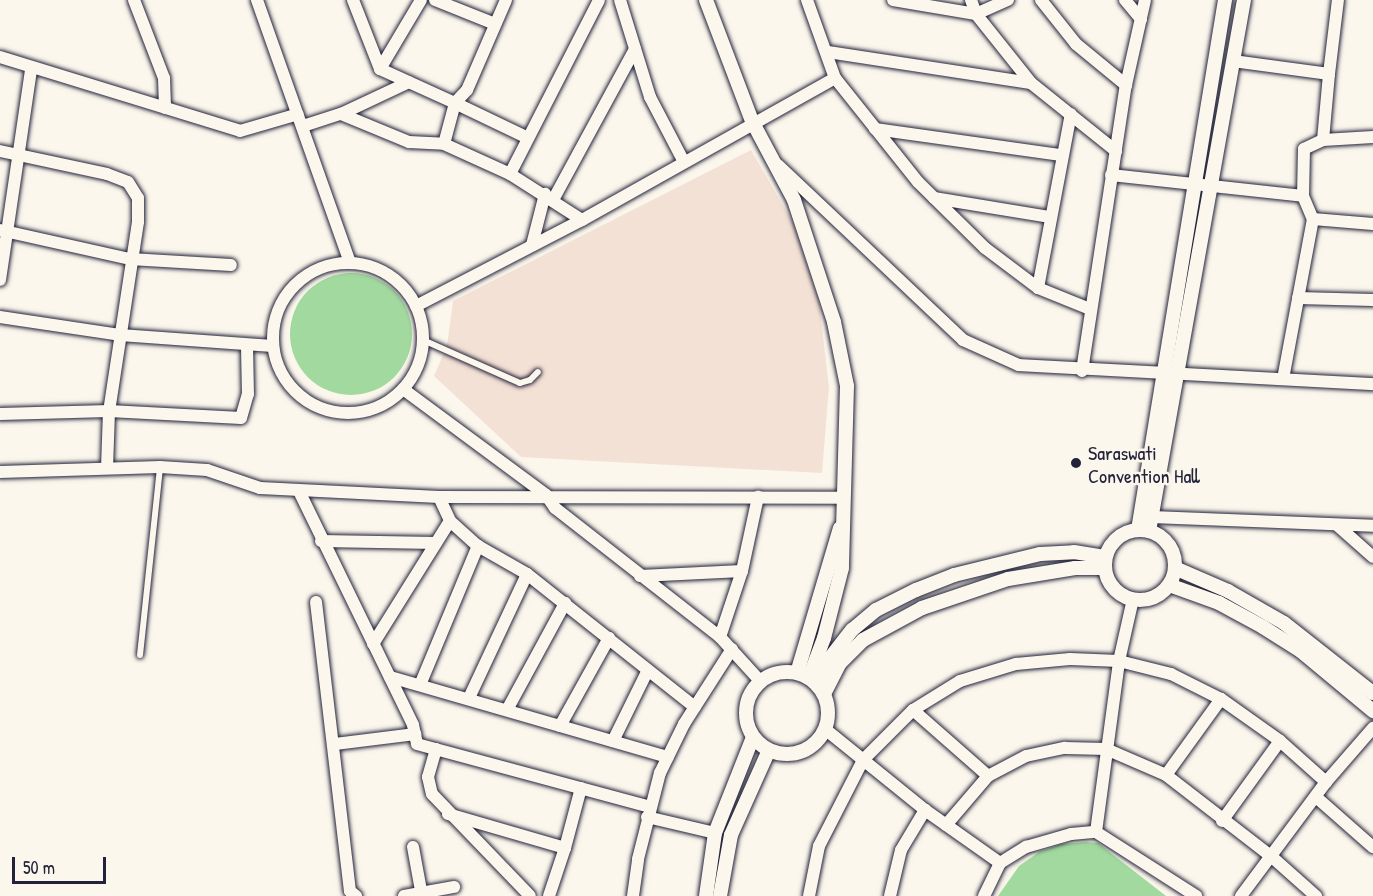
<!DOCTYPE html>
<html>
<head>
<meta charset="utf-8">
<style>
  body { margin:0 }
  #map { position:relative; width:1373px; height:896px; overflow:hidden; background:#fbf7ec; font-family:"Patrick Hand",sans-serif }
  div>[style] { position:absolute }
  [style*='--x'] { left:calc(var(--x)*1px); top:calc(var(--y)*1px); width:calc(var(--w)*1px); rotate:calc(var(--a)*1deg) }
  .built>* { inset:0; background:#f4e1d5 }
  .green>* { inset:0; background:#a2d99e }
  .round { border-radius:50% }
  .roads { filter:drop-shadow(0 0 2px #22223b) drop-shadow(0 0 2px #22223b) }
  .service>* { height:6px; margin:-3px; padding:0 3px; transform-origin:3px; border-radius:3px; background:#fbf7ec }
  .minor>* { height:12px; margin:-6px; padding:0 6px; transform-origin:6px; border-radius:6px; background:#fbf7ec }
  .minor>.ring { margin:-6px; padding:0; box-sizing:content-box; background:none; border:12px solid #fbf7ec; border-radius:50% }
  .tertiary>* { height:14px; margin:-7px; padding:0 7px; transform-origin:7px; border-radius:7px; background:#fbf7ec }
  .tertiary>.ring { margin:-7px; padding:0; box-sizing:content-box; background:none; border:14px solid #fbf7ec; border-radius:50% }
  .dots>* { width:16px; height:16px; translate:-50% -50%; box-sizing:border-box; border:3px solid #fbf7ec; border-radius:50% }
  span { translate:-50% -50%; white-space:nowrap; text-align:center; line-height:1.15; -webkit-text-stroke:5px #fbf7ec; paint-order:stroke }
  .poi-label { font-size:20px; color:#22223b }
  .left { translate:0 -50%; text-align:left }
  .scale { position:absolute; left:12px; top:857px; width:94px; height:27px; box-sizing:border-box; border:3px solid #22223b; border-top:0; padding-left:8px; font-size:18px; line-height:21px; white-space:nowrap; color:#22223b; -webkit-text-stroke:4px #fbf7ec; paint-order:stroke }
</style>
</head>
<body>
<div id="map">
  <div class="built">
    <i style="clip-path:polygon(751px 150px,793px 223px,819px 302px,829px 387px,822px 473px,521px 457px,434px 376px,447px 346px,453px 301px)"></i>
  </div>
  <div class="green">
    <i class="round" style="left:290px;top:273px;width:122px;height:122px"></i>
    <i style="clip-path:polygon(1086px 842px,1098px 843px,1166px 896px,998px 896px,1019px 866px,1039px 852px,1062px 844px)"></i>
  </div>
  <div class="roads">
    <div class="service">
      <i style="--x:423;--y:340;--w:106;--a:23.9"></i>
      <i style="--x:520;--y:383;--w:10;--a:-17"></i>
      <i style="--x:530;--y:380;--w:11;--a:-45"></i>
      <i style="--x:140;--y:655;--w:189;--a:-83.9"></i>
    </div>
    <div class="minor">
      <i style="--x:134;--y:0;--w:84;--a:69"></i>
      <i style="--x:164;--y:78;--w:30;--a:88"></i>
      <i style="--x:257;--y:0;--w:279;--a:70.5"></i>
      <i style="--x:353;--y:0;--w:74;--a:68.6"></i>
      <i style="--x:380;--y:69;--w:82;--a:24.4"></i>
      <i style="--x:455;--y:103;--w:42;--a:105"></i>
      <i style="--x:444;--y:144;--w:72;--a:24.4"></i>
      <i style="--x:510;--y:174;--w:85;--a:32.6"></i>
      <i style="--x:435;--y:0;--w:65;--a:21.8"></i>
      <i style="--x:506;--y:0;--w:98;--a:113.4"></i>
      <i style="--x:467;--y:90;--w:18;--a:133"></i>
      <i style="--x:455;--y:103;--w:81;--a:25.6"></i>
      <i style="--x:620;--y:0;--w:102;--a:72.8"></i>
      <i style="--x:650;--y:97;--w:73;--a:62.4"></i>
      <i style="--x:807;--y:0;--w:83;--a:70.3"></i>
      <i style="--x:835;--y:78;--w:133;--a:51.4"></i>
      <i style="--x:918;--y:182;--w:94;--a:44.6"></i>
      <i style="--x:985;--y:248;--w:66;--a:37"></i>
      <i style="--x:1038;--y:288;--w:56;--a:22"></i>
      <i style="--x:893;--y:0;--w:84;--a:9.6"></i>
      <i style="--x:976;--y:14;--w:35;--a:-24"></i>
      <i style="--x:971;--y:0;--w:15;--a:70"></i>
      <i style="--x:976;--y:14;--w:88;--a:51.4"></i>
      <i style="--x:1031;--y:83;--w:109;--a:38.7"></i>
      <i style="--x:1041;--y:0;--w:56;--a:51.5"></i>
      <i style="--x:1076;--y:44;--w:65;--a:39.4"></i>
      <i style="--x:1125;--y:0;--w:25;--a:50"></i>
      <i style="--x:828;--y:52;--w:205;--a:8.7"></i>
      <i style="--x:0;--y:57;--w:251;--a:17.1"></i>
      <i style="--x:240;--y:131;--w:60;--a:-16.3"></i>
      <i style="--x:1233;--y:61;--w:97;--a:7.7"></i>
      <i style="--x:1329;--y:74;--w:66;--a:95.2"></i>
      <i style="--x:1323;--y:140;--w:21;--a:155"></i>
      <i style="--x:1304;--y:149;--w:47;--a:91.2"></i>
      <i style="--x:380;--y:69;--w:80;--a:-59.3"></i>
      <i style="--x:1329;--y:74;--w:75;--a:-83.1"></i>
      <i style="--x:341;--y:114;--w:75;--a:-25.2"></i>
      <i style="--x:303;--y:126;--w:40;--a:-18"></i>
      <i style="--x:341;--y:114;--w:74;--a:22.4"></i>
      <i style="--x:409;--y:142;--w:35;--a:3"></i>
      <i style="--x:875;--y:129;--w:188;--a:8"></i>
      <i style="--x:1323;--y:140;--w:50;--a:-3.4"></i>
      <i style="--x:0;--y:151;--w:109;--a:12.1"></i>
      <i style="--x:107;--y:174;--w:22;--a:21"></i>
      <i style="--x:128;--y:182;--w:19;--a:58"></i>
      <i style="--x:138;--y:198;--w:24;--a:90"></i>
      <i style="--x:138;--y:222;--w:191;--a:98.7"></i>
      <i style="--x:109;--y:411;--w:57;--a:92"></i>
      <i style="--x:778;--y:165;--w:255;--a:43.4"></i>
      <i style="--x:963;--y:340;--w:61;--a:24.1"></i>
      <i style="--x:1019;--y:365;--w:355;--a:3.1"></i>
      <i style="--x:510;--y:174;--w:195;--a:-62.9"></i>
      <i style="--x:1111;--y:175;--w:193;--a:6.2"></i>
      <i style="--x:1303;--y:196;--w:25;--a:67"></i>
      <i style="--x:1313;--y:219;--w:60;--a:4.8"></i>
      <i style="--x:934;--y:198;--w:118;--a:9.3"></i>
      <i style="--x:553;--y:200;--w:172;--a:-61.5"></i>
      <i style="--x:0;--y:230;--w:133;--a:12.6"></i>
      <i style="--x:130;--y:259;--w:101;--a:3.4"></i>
      <i style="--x:532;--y:245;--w:53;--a:-75.7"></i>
      <i class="ring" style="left:273px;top:263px;width:138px;height:138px"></i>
      <i style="--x:0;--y:280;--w:213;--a:-81.6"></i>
      <i style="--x:1038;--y:288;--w:177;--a:-79.3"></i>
      <i style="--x:1298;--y:298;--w:75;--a:1.5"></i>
      <i style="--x:416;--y:306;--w:187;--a:-27.4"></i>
      <i style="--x:582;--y:220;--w:290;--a:-29.3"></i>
      <i style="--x:0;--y:317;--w:121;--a:8.5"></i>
      <i style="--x:120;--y:335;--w:153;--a:4.1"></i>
      <i style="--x:1082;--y:371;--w:289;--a:-81.3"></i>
      <i style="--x:1126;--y:85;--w:87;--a:-77.4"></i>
      <i style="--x:1283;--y:379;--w:163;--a:-79.4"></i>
      <i style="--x:403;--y:389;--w:178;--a:36.5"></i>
      <i style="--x:546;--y:495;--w:16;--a:55"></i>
      <i style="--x:555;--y:508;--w:209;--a:38"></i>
      <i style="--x:720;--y:637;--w:59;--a:47.7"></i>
      <i style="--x:0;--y:414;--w:109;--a:-1.6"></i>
      <i style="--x:109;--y:411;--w:132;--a:3"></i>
      <i style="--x:241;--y:418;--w:25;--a:-74"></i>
      <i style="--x:248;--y:394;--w:49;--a:-91.2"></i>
      <i style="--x:0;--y:472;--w:160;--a:-1.8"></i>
      <i style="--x:160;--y:467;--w:47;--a:3.7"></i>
      <i style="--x:207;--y:470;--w:56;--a:18.8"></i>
      <i style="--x:260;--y:488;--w:179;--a:2.9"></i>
      <i style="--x:439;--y:497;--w:404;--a:0.1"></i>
      <i style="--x:299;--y:491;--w:260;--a:64"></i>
      <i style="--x:413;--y:725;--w:19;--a:78"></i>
      <i style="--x:417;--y:744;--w:241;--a:15.1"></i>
      <i style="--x:439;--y:497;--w:26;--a:65"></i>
      <i style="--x:450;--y:521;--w:38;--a:42"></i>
      <i style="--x:478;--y:546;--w:56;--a:29.7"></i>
      <i style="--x:527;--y:574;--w:214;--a:38.4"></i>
      <i style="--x:1152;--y:517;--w:221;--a:2.3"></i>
      <i style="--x:1337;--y:525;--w:48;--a:41.6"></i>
      <i style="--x:321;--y:541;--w:115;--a:1"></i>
      <i style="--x:640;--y:576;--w:102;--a:-2.8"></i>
      <i style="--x:316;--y:602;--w:291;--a:83.3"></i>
      <i style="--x:350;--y:891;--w:8;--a:40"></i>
      <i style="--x:720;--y:637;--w:70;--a:-71.6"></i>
      <i style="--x:742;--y:571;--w:76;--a:-77.8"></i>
      <i style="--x:373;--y:644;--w:145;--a:-58"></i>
      <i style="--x:390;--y:677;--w:289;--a:16.1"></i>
      <i style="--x:420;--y:685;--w:151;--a:-67.4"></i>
      <i style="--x:469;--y:698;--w:137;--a:-64.9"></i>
      <i style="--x:507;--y:710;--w:122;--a:-61.5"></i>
      <i style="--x:913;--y:710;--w:100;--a:41.3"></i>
      <i style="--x:560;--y:726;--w:101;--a:-60.9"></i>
      <i style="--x:825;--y:729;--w:129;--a:39"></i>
      <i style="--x:925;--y:810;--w:92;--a:35.2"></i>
      <i style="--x:613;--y:741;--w:79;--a:-63.8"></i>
      <i style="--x:335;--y:744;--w:81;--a:-7.1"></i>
      <i style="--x:436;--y:749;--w:29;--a:106"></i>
      <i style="--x:428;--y:777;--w:17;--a:77"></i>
      <i style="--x:432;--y:794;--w:141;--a:46.1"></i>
      <i style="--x:1166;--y:775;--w:94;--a:-54.1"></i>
      <i style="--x:1316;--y:797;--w:76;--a:41.3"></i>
      <i style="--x:448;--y:814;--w:122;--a:16.2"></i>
      <i style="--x:565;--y:848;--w:62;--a:-75.1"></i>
      <i style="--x:647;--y:817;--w:70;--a:13.2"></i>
      <i style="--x:1222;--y:821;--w:99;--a:-54.1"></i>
      <i style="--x:946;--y:825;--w:65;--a:-49.4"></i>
      <i style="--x:988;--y:776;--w:43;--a:-27.8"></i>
      <i style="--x:1026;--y:756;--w:40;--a:-12"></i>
      <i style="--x:1065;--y:748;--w:41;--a:1.4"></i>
      <i style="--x:1106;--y:749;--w:65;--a:23.4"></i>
      <i style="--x:1166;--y:775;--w:134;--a:37.7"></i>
      <i style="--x:1272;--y:857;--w:59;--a:41.6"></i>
      <i style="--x:1096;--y:832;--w:173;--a:-82.3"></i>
      <i style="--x:1119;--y:661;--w:64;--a:-77.3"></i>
      <i style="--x:413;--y:847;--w:50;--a:79.6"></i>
      <i style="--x:404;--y:896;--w:51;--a:-10.2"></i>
      <i style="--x:549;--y:896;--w:51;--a:-71.6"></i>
      <i style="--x:633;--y:896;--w:37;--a:-82"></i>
      <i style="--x:638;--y:859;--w:89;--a:-75.7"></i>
      <i style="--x:660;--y:773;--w:55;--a:-63.9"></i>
      <i style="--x:684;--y:724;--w:89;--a:-57.4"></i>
      <i style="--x:809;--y:896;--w:51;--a:-78.7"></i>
      <i style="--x:819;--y:846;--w:97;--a:-62.9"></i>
      <i style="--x:863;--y:760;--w:71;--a:-45"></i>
      <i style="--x:913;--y:710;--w:55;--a:-31.7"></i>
      <i style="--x:960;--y:681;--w:59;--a:-16.9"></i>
      <i style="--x:1016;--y:664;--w:54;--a:-5.3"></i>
      <i style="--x:1070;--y:659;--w:49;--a:2.3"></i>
      <i style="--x:1119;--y:661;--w:54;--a:14"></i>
      <i style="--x:1171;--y:674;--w:56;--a:26.6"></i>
      <i style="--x:1221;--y:699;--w:72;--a:35.4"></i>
      <i style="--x:1280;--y:741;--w:62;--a:41.7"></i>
      <i style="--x:890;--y:896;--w:47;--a:-76.6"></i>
      <i style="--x:901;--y:850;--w:47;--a:-59"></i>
      <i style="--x:984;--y:896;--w:37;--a:-64"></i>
      <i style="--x:1000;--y:863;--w:31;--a:-32"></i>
      <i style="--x:1026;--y:847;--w:47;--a:-16.1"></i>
      <i style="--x:1071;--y:834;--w:25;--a:-5"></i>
      <i style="--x:1096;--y:832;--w:119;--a:32.6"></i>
      <i style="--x:1241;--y:896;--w:142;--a:-53.3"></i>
      <i style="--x:1326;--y:782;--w:72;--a:-49"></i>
    </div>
    <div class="tertiary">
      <i style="--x:706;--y:0;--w:129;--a:69.2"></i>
      <i style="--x:752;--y:121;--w:89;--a:62"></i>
      <i style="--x:794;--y:200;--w:128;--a:71.8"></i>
      <i style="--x:834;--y:322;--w:65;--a:78.5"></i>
      <i style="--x:847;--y:386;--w:182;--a:91.6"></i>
      <i style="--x:842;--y:568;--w:72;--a:104.4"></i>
      <i style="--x:824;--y:638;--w:43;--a:110.6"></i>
      <i class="ring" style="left:1105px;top:530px;width:56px;height:56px"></i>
      <i style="--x:1138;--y:530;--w:537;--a:-80.68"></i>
      <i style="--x:1149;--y:531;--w:539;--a:-79.86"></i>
      <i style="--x:1177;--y:569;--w:56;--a:23.3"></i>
      <i style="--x:1228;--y:591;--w:64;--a:29.7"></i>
      <i style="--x:1284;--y:623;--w:113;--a:38.2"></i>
      <i style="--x:1169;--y:585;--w:53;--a:19.8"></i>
      <i style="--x:1219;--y:603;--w:50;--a:28.6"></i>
      <i style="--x:1263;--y:627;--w:45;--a:32.3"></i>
      <i style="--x:1301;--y:651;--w:94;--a:39.8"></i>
      <i class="ring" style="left:746px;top:672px;width:68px;height:68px"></i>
      <i style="--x:797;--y:673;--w:151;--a:-73.5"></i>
      <i style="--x:817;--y:685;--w:30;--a:-64"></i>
      <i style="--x:830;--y:658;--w:36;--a:-52"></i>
      <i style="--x:852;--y:630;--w:31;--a:-40"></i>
      <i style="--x:876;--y:610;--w:45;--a:-26.6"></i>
      <i style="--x:916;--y:590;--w:41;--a:-21.5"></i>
      <i style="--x:954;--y:575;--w:89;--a:-13.7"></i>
      <i style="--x:1040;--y:554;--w:34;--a:-3"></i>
      <i style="--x:1074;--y:552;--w:31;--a:9"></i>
      <i style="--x:824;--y:694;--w:34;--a:-63"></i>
      <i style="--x:839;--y:664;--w:34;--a:-45"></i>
      <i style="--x:863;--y:640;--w:67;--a:-28.5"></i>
      <i style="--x:922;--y:608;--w:91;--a:-18.6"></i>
      <i style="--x:1008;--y:579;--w:68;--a:-9.3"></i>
      <i style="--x:1075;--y:568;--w:30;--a:0"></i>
      <i style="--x:706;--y:896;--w:64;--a:-81.9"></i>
      <i style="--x:715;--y:833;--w:103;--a:-68.4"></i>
      <i style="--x:720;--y:896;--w:62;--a:-79.8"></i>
      <i style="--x:731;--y:835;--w:93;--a:-65.9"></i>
    </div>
  </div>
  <div class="dots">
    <i style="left:1076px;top:463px;background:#22223b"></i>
  </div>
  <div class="poi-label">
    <span class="left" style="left:1088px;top:464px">Saraswati<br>Convention Hall</span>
  </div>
  <div class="scale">50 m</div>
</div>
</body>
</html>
